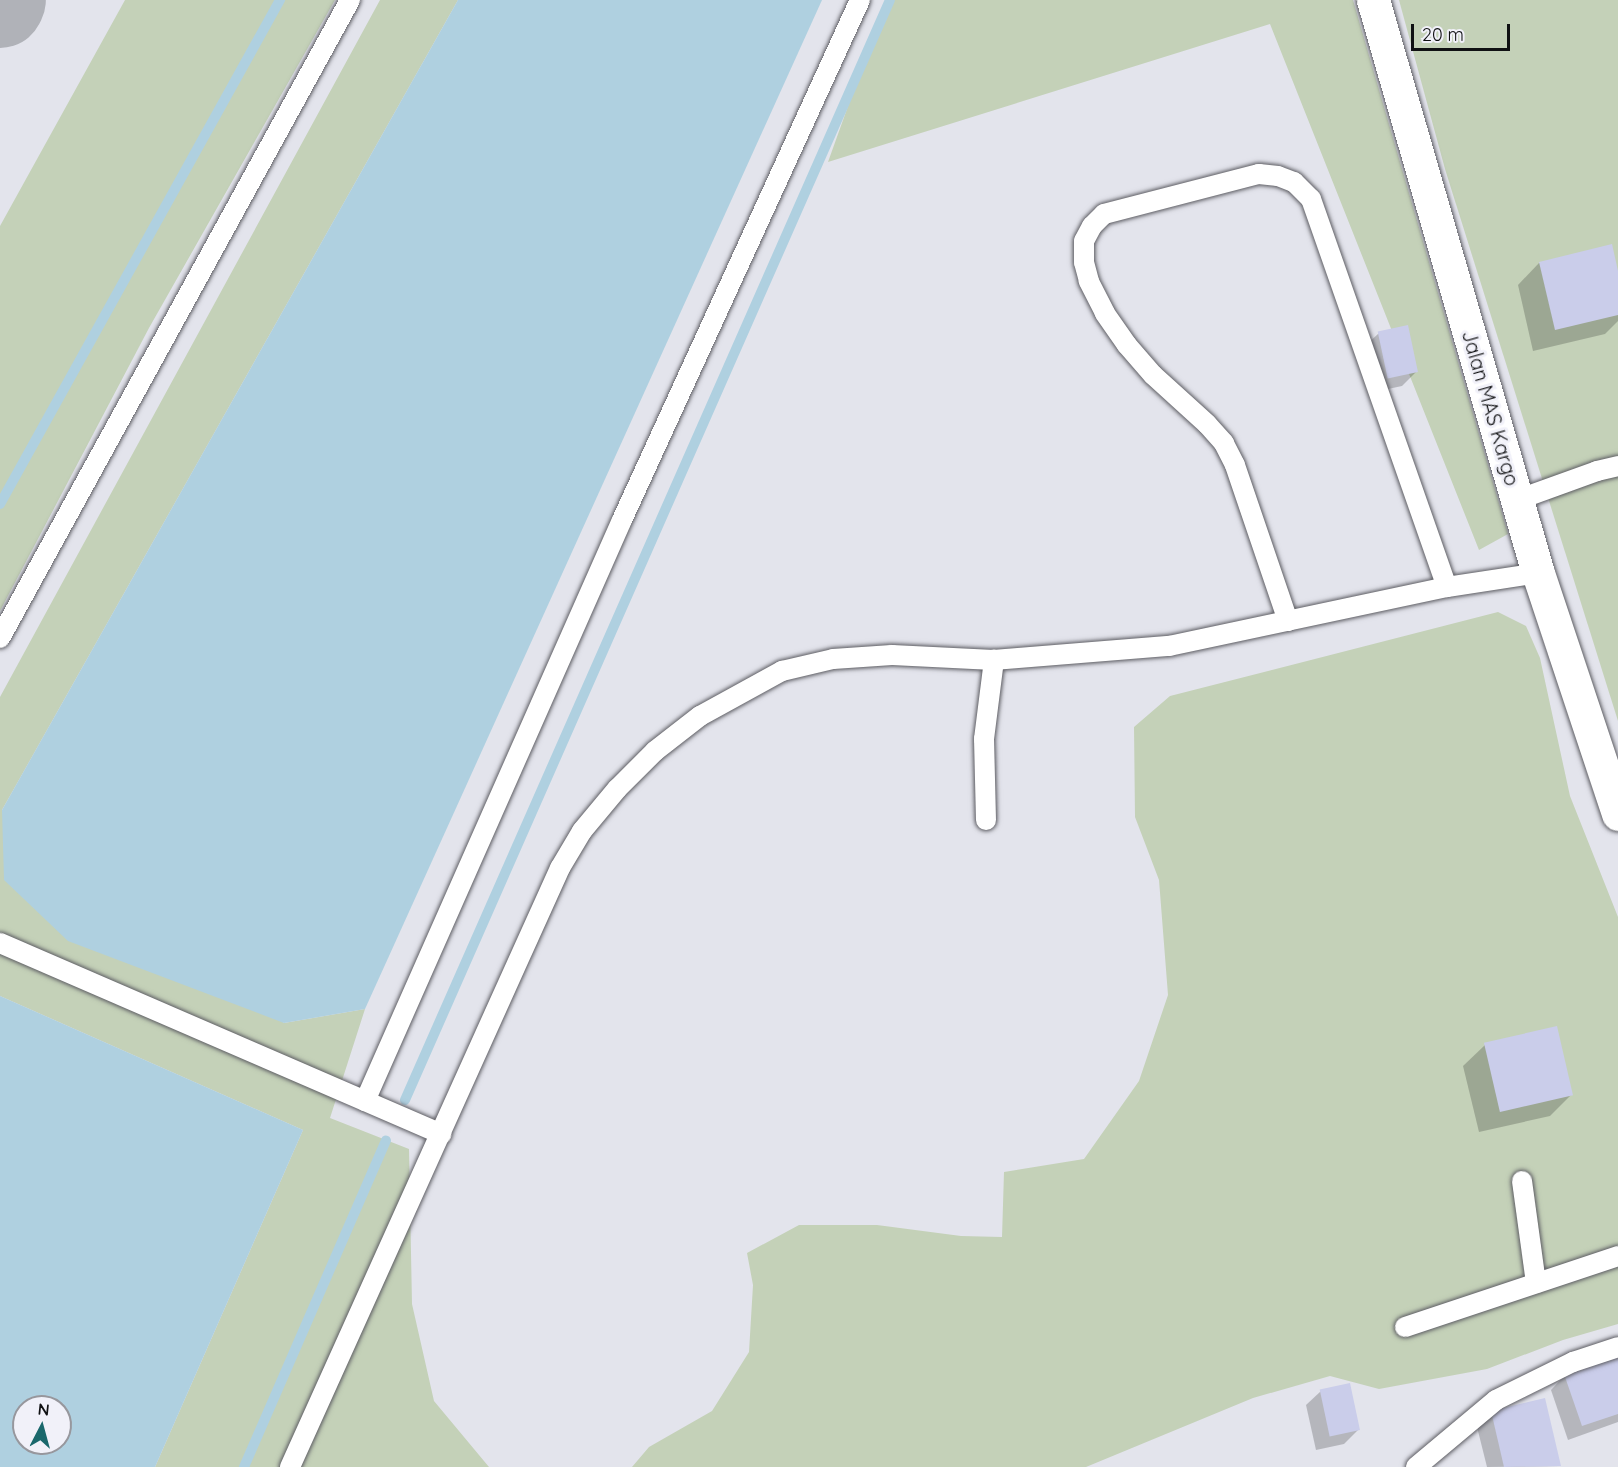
<!DOCTYPE html>
<html>
<head>
<meta charset="utf-8">
<style>
  body { margin:0 }
  #map { position:relative; width:1618px; height:1467px; overflow:hidden; background:#e3e4ec; font-family:Quicksand,sans-serif }
  div>[style] { position:absolute }
  [style*='--x'] { left:calc(var(--x)*1px); top:calc(var(--y)*1px); width:calc(var(--w)*1px); rotate:calc(var(--a)*1deg) }
  .green>* { inset:0; background:#c4d1b8 }
  .water>* { inset:0; background:#afd0e0 }
  .shadow>* { inset:0; background:#0003 }
  .stream>* { height:10px; margin:-5px; padding:0 5px; transform-origin:5px; border-radius:5px; background:#afd0e0 }
  .taxiway>* { height:88px; margin:-44px; padding:0 44px; transform-origin:44px; border-radius:44px; background:#b0b2b8 }
  .building>* { inset:0; background:#cacdea; transform-origin:0 0 }
  .roads { filter:drop-shadow(0 0 2px #5d5d63) drop-shadow(0 0 2px #5d5d63) }
  .lane>* { height:20px; margin:-10px; padding:0 10px; transform-origin:10px; border-radius:10px; background:#fff }
  .street>* { height:33px; margin:-16.5px; padding:0 16.5px; transform-origin:16.5px; border-radius:16.5px; background:#fff }
  span { translate:-50% -50%; white-space:nowrap; text-align:center; line-height:1.15; -webkit-text-stroke:6px #f1f1f9; paint-order:stroke }
  .street-label { font-size:20px; color:#101113 }
  .north { position:absolute; left:12px; top:1395px; width:60px; height:60px; box-sizing:border-box; background:#f1f1f9; border:2px solid #97979d; border-radius:50%; rotate:6deg; font-size:16px; font-weight:700; line-height:24px; text-align:center; color:#101113 }
  .north::after { content:''; display:block; margin:auto; width:21px; height:27px; background:#1a686c; clip-path:polygon(50% 0,100% 100%,50% 72%,0 100%) }
  .scale { position:absolute; left:1411px; top:24px; width:99px; height:27px; box-sizing:border-box; border:3px solid #101113; border-top:0; padding-left:8px; font-size:18px; line-height:21px; white-space:nowrap; color:#101113; -webkit-text-stroke:4px #f1f1f9; paint-order:stroke }
</style>
</head>
<body>
<div id="map">
  <div class="green">
    <i style="clip-path:polygon(125px 0,335px 0,149px 328px,0 611px,0 226px)"></i>
    <i style="clip-path:polygon(380px 0,458px 0,2px 810px,284px 1023px,365px 1009px,330px 1118px,409px 1149px,412px 1304px,434px 1401px,489px 1467px,155px 1467px,303px 1130px,0 996px,0 697px)"></i>
    <i style="clip-path:polygon(886px 0,1353px 0,1508px 534px,1479px 550px,1270px 24px,828px 162px)"></i>
    <i style="clip-path:polygon(1399px 0,1618px 0,1618px 721px,1445px 169px)"></i>
    <i style="clip-path:polygon(1498px 612px,1526px 626px,1540px 658px,1570px 796px,1618px 917px,1618px 1324px,1563px 1340px,1487px 1369px,1379px 1389px,1330px 1376px,1253px 1398px,1086px 1467px,632px 1467px,649px 1447px,712px 1411px,749px 1352px,753px 1285px,747px 1253px,799px 1225px,877px 1225px,961px 1236px,1002px 1237px,1004px 1172px,1084px 1159px,1139px 1081px,1168px 995px,1159px 880px,1135px 817px,1134px 727px,1170px 696px)"></i>
  </div>
  <div class="water">
    <i style="clip-path:polygon(458px 0,822px 0,365px 1009px,284px 1023px,68px 941px,4px 880px,2px 810px)"></i>
    <i style="clip-path:polygon(evenodd,0 996px,303px 1130px,155px 1467px,0 1467px,0 996px,24px 1407px,60px 1407px,60px 1443px,24px 1443px,24px 1407px)"></i>
  </div>
  <div class="shadow">
    <i style="clip-path:polygon(1539px 263px,1618px 277px,1618px 321px,1605px 334px,1533px 351px,1518px 285px)"></i>
    <i style="clip-path:polygon(1379px 333px,1416px 372px,1402px 386px,1374px 392px,1364px 347px)"></i>
    <i style="clip-path:polygon(1485px 1045px,1572px 1094px,1550px 1116px,1479px 1132px,1463px 1066px)"></i>
    <i style="clip-path:polygon(1618px 1357px,1618px 1422px,1568px 1440px,1551px 1390px,1565px 1375px)"></i>
    <i style="clip-path:polygon(1321px 1391px,1358px 1430px,1344px 1444px,1316px 1450px,1306px 1405px)"></i>
    <i style="clip-path:polygon(1491px 1412px,1559px 1466px,1487px 1467px,1477px 1427px)"></i>
  </div>
  <div class="stream">
    <i style="--x:0;--y:504;--w:577;--a:-60.95"></i>
    <i style="--x:405;--y:1100;--w:1202;--a:-66.21"></i>
    <i style="--x:244;--y:1467;--w:356;--a:-66.5"></i>
  </div>
  <div class="taxiway">
    <i style="--x:0;--y:4;--w:4;--a:-63"></i>
  </div>
  <div class="building">
    <i style="clip-path:polygon(1612px 244px,1618px 271px,1618px 315px,1555px 330px,1539px 262px)"></i>
    <i style="left:1408px;top:325px;width:48px;height:31px;rotate:78deg"></i>
    <i style="left:1557px;top:1026px;width:71px;height:75px;rotate:77deg"></i>
    <i style="clip-path:polygon(1618px 1355px,1618px 1414px,1582px 1426px,1564px 1374px)"></i>
    <i style="left:1350px;top:1383px;width:48px;height:31px;rotate:78deg"></i>
    <i style="clip-path:polygon(1545px 1398px,1561px 1466px,1504px 1467px,1491px 1411px)"></i>
  </div>
  <div class="roads">
    <div class="lane">
      <i style="--x:1517;--y:500;--w:85;--a:-19.9"></i>
      <i style="--x:1597;--y:471;--w:22;--a:-13"></i>
      <i style="--x:1288;--y:621;--w:165;--a:-108.8"></i>
      <i style="--x:1235;--y:465;--w:25;--a:-117"></i>
      <i style="--x:1224;--y:443;--w:25;--a:-132"></i>
      <i style="--x:1207;--y:424;--w:73;--a:-137.8"></i>
      <i style="--x:1153;--y:375;--w:40;--a:-131"></i>
      <i style="--x:1127;--y:345;--w:39;--a:-125"></i>
      <i style="--x:1105;--y:313;--w:36;--a:-117"></i>
      <i style="--x:1089;--y:281;--w:20;--a:-105"></i>
      <i style="--x:1084;--y:262;--w:21;--a:-90"></i>
      <i style="--x:1084;--y:241;--w:17;--a:-62"></i>
      <i style="--x:1092;--y:226;--w:17;--a:-45"></i>
      <i style="--x:1104;--y:214;--w:160;--a:-14.5"></i>
      <i style="--x:1259;--y:174;--w:19;--a:6"></i>
      <i style="--x:1278;--y:176;--w:17;--a:21"></i>
      <i style="--x:1294;--y:182;--w:24;--a:45"></i>
      <i style="--x:1311;--y:199;--w:411;--a:70.7"></i>
      <i style="--x:0;--y:638;--w:728;--a:-61.25"></i>
      <i style="--x:986;--y:820;--w:81;--a:-91.4"></i>
      <i style="--x:984;--y:739;--w:80;--a:-82.8"></i>
      <i style="--x:994;--y:660;--w:176;--a:-4.6"></i>
      <i style="--x:1169;--y:646;--w:284;--a:-12"></i>
      <i style="--x:1447;--y:587;--w:92;--a:-8.7"></i>
      <i style="--x:0;--y:943;--w:481;--a:23.4"></i>
      <i style="--x:365;--y:1101;--w:635;--a:-66.14"></i>
      <i style="--x:622;--y:520;--w:572;--a:-65.41"></i>
      <i style="--x:1522;--y:1181;--w:103;--a:82.2"></i>
      <i style="--x:1405;--y:1327;--w:225;--a:-18.4"></i>
      <i style="--x:290;--y:1467;--w:657;--a:-65.74"></i>
      <i style="--x:560;--y:868;--w:43;--a:-59.3"></i>
      <i style="--x:582;--y:831;--w:55;--a:-50.2"></i>
      <i style="--x:617;--y:789;--w:54;--a:-45"></i>
      <i style="--x:655;--y:751;--w:57;--a:-37.9"></i>
      <i style="--x:700;--y:716;--w:94;--a:-28.8"></i>
      <i style="--x:782;--y:671;--w:52;--a:-13.2"></i>
      <i style="--x:833;--y:659;--w:59;--a:-3.9"></i>
      <i style="--x:892;--y:655;--w:102;--a:2.8"></i>
      <i style="--x:1416;--y:1467;--w:104;--a:-39.9"></i>
      <i style="--x:1496;--y:1400;--w:86;--a:-26.3"></i>
      <i style="--x:1573;--y:1362;--w:47;--a:-18.4"></i>
    </div>
    <div class="street">
      <i style="--x:1373;--y:0;--w:596;--a:73.94"></i>
      <i style="--x:1538;--y:573;--w:254;--a:71.6"></i>
    </div>
  </div>
  <div class="street-label">
    <span style="left:1491px;top:408px;rotate:74deg">Jalan MAS Kargo</span>
  </div>
  <div class="north">N</div>
  <div class="scale">20 m</div>
</div>
</body>
</html>
